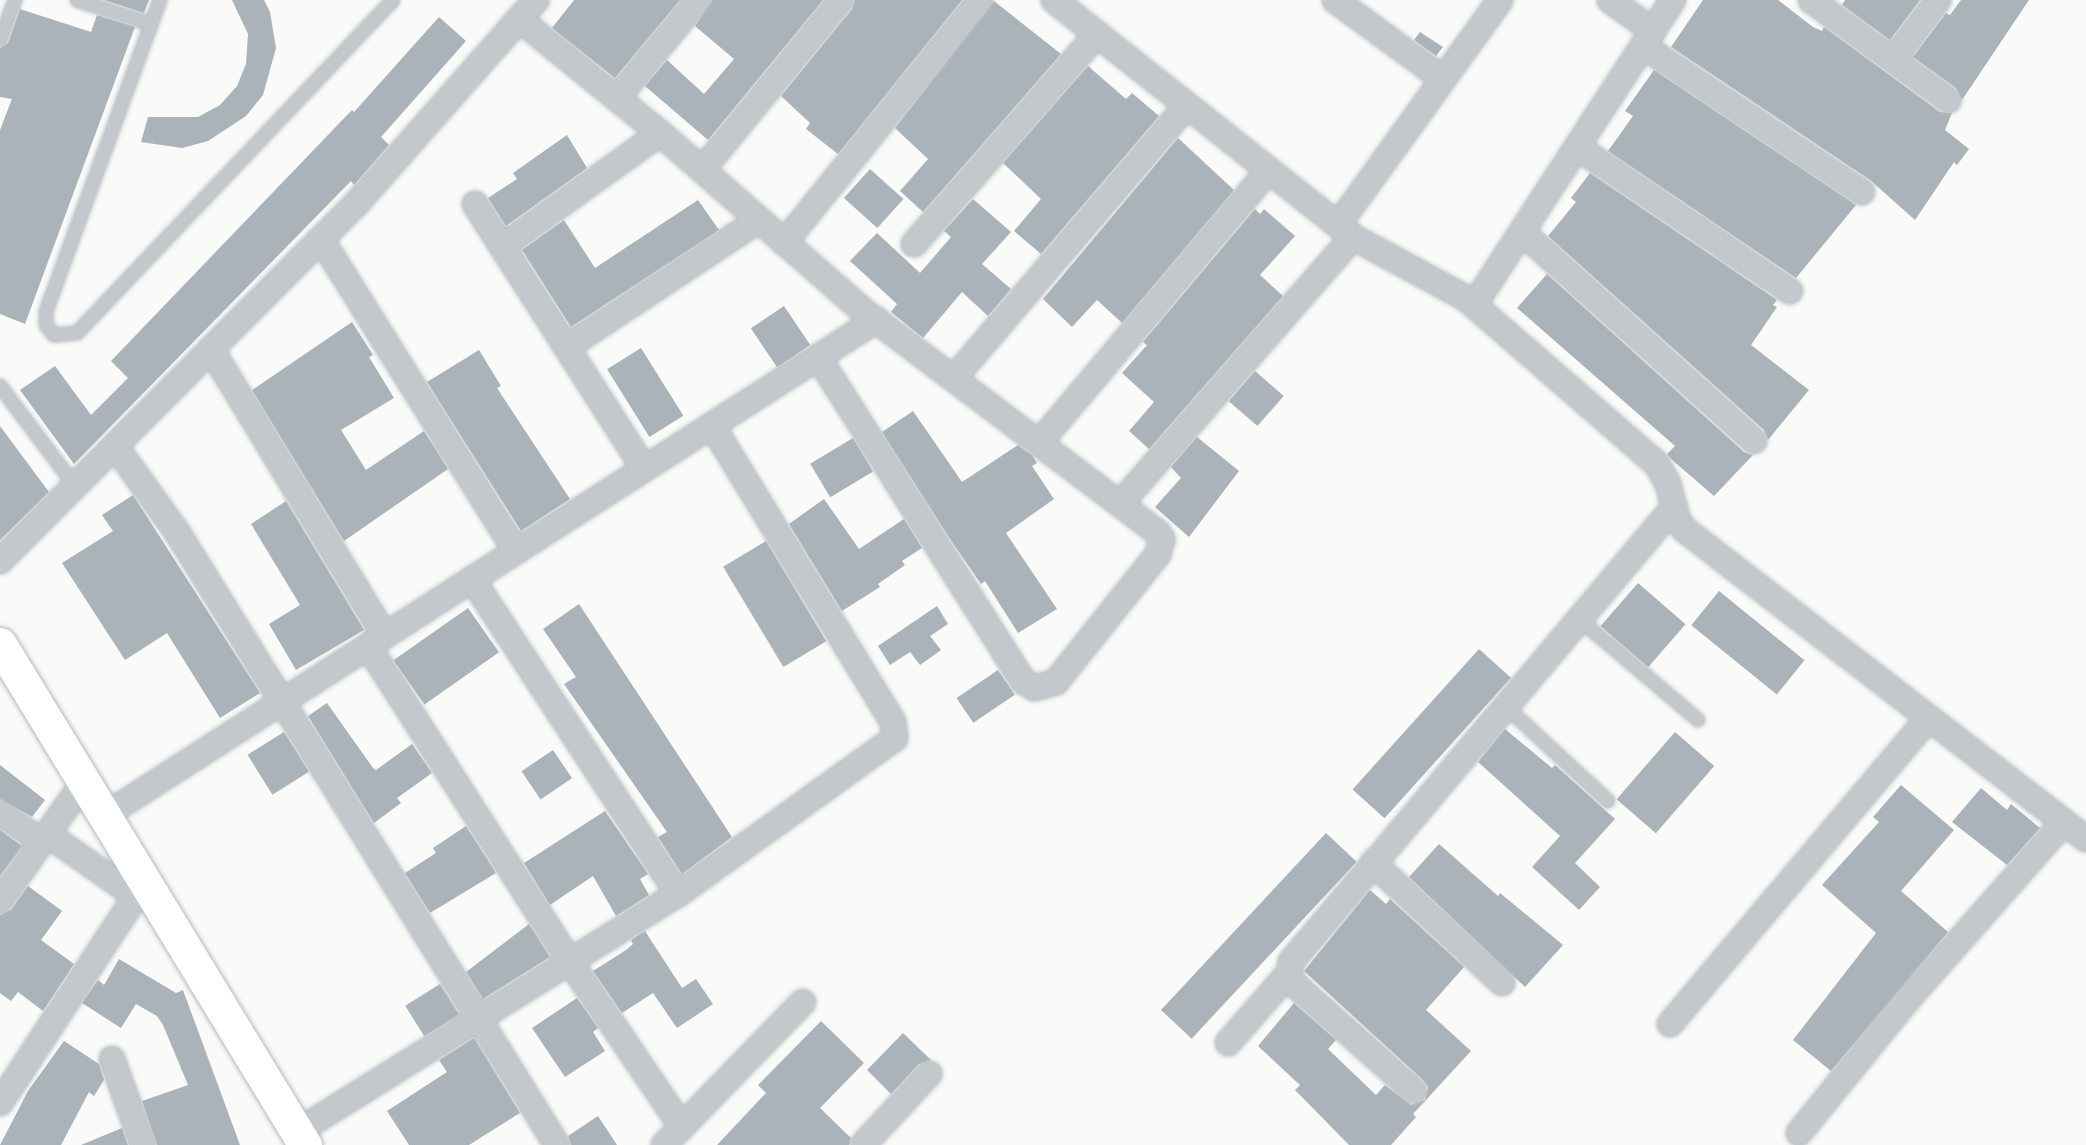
<!DOCTYPE html>
<html>
<head>
<meta charset="utf-8">
<style>
  body { margin:0 }
  #map { position:relative; width:2086px; height:1145px; overflow:hidden; background:#fafaf8; font-family:Karla,sans-serif }
  div>[style] { position:absolute }
  [style*='--x'] { left:calc(var(--x)*1px); top:calc(var(--y)*1px); width:calc(var(--w)*1px); rotate:calc(var(--a)*1deg) }
  .building>* { inset:0; background:#aab3b9; transform-origin:0 0 }
  .roads { filter:drop-shadow(0 0 2px #b3babf) drop-shadow(0 0 2px #b3babf) }
  .lane>* { height:12px; margin:-6px; padding:0 6px; transform-origin:6px; border-radius:6px; background:#c3c8cc }
  .street>* { height:24px; margin:-12px; padding:0 12px; transform-origin:12px; border-radius:12px; background:#c3c8cc }
  .secondary>* { height:33px; margin:-16.5px; padding:0 16.5px; transform-origin:16.5px; border-radius:16.5px; background:#fff }
  span { translate:-50% -50%; white-space:nowrap; text-align:center; line-height:1.15; -webkit-text-stroke:6px #fff; paint-order:stroke }
</style>
</head>
<body>
<div id="map">
  <div class="building">
    <i style="clip-path:polygon(104px 0,149px 0,144px 13px)"></i>
    <i style="clip-path:polygon(232px 0,264px 0,270px 12px,276px 48px,263px 95px,246px 116px,208px 141px,182px 148px,141px 142px,148px 117px,198px 117px,220px 105px,237px 86px,246px 64px,248px 34px)"></i>
    <i style="clip-path:polygon(574px 0,680px 0,615px 78px,552px 28px)"></i>
    <i style="clip-path:polygon(712px 0,823px 0,708px 140px,645px 86px,667px 60px,704px 94px,734px 59px,695px 26px)"></i>
    <i style="clip-path:polygon(855px 0,962px 0,838px 154px,806px 129px,810px 123px,781px 96px,852px 9px)"></i>
    <i style="clip-path:polygon(1703px 0,1778px 0,1813px 27px,1822px 31px,1824px 27px,1940px 112px,1952px 113px,1945px 130px,1969px 149px,1957px 165px,1954px 162px,1915px 220px,1870px 180px,1671px 47px)"></i>
    <i style="clip-path:polygon(1845px 0,1920px 0,1890px 40px,1842px 5px)"></i>
    <i style="clip-path:polygon(1961px 0,2029px 0,1962px 100px,1956px 88px,1913px 57px,1946px 13px,1950px 15px)"></i>
    <i style="clip-path:polygon(994px 1px,1061px 54px,923px 212px,900px 191px,928px 159px,895px 128px)"></i>
    <i style="clip-path:polygon(20px 9px,91px 32px,97px 15px,135px 27px,25px 324px,0 314px,0 130px,12px 99px,0 97px,0 48px,8px 43px)"></i>
    <i style="clip-path:polygon(439px 17px,466px 41px,381px 137px,389px 145px,354px 185px,351px 181px,74px 464px,20px 390px,55px 366px,91px 415px,128px 378px,111px 361px,352px 110px,354px 112px)"></i>
    <i style="clip-path:polygon(1420px 32px,1443px 47px,1436px 56px,1414px 40px)"></i>
    <i style="clip-path:polygon(1088px 66px,1126px 99px,1132px 93px,1159px 116px,1041px 254px,1014px 231px,1041px 199px,1003px 163px)"></i>
    <i style="clip-path:polygon(1654px 70px,1856px 205px,1796px 278px,1608px 151px,1633px 116px,1625px 111px)"></i>
    <i style="clip-path:polygon(567px 135px,587px 168px,506px 226px,488px 198px,517px 179px,513px 173px)"></i>
    <i style="clip-path:polygon(1178px 138px,1234px 190px,1122px 323px,1097px 300px,1072px 327px,1043px 299px)"></i>
    <i style="left:870px;top:169px;width:45px;height:39px;rotate:42deg"></i>
    <i style="clip-path:polygon(1590px 173px,1777px 300px,1773px 305px,1777px 307px,1751px 345px,1809px 390px,1768px 440px,1764px 430px,1548px 236px,1576px 202px,1571px 198px)"></i>
    <i style="clip-path:polygon(973px 199px,1011px 232px,982px 264px,1011px 289px,988px 316px,962px 292px,923px 338px,891px 312px,897px 304px,850px 261px,877px 233px,920px 273px,951px 237px,944px 231px)"></i>
    <i style="clip-path:polygon(698px 200px,719px 230px,571px 327px,522px 250px,564px 220px,595px 268px)"></i>
    <i style="clip-path:polygon(1255px 209px,1260px 214px,1264px 209px,1295px 236px,1260px 275px,1283px 296px,1149px 449px,1129px 431px,1154px 402px,1122px 373px,1147px 345px,1143px 342px)"></i>
    <i style="clip-path:polygon(1547px 274px,1744px 452px,1753px 455px,1714px 496px,1671px 459px,1667px 454px,1675px 446px,1517px 308px)"></i>
    <i style="left:784px;top:306px;width:47px;height:40px;rotate:56deg"></i>
    <i style="clip-path:polygon(352px 322px,373px 355px,369px 357px,394px 398px,341px 430px,366px 470px,424px 431px,448px 469px,344px 541px,252px 390px)"></i>
    <i style="left:641px;top:348px;width:80px;height:40px;rotate:58deg"></i>
    <i style="clip-path:polygon(479px 350px,501px 386px,497px 388px,570px 499px,521px 531px,427px 382px)"></i>
    <i style="left:1255px;top:371px;width:38px;height:40px;rotate:41deg"></i>
    <i style="clip-path:polygon(913px 411px,962px 482px,1018px 445px,1032px 455px,1037px 463px,1032px 466px,1054px 499px,1006px 533px,1057px 609px,1018px 633px,985px 581px,981px 584px,950px 539px,882px 432px)"></i>
    <i style="clip-path:polygon(0 426px,49px 492px,0 540px)"></i>
    <i style="clip-path:polygon(1197px 437px,1239px 471px,1189px 537px,1155px 507px,1181px 478px,1171px 467px)"></i>
    <i style="left:853px;top:438px;width:39px;height:50px;rotate:59deg"></i>
    <i style="clip-path:polygon(133px 495px,260px 693px,220px 718px,167px 633px,125px 660px,62px 563px,113px 531px,102px 515px)"></i>
    <i style="clip-path:polygon(824px 499px,859px 549px,904px 519px,922px 548px,902px 561px,905px 565px,878px 584px,880px 587px,842px 611px,789px 524px)"></i>
    <i style="clip-path:polygon(286px 501px,364px 630px,296px 670px,269px 624px,300px 605px,251px 524px)"></i>
    <i style="left:766px;top:541px;width:117px;height:50px;rotate:59deg"></i>
    <i style="left:1638px;top:583px;width:63px;height:57px;rotate:41deg"></i>
    <i style="left:1719px;top:591px;width:110px;height:44px;rotate:39deg"></i>
    <i style="clip-path:polygon(579px 604px,732px 837px,682px 874px,658px 837px,667px 832px,564px 684px,576px 677px,543px 629px)"></i>
    <i style="clip-path:polygon(937px 606px,948px 624px,930px 636px,941px 650px,920px 665px,910px 652px,890px 665px,878px 646px)"></i>
    <i style="left:468px;top:608px;width:54px;height:91px;rotate:55deg"></i>
    <i style="left:1479px;top:649px;width:43px;height:189px;rotate:42deg"></i>
    <i style="left:998px;top:670px;width:30px;height:50px;rotate:56deg"></i>
    <i style="clip-path:polygon(327px 703px,373px 768px,376px 770px,412px 744px,432px 773px,397px 798px,401px 803px,374px 823px,308px 716px)"></i>
    <i style="clip-path:polygon(1505px 729px,1552px 768px,1555px 765px,1615px 819px,1575px 863px,1600px 887px,1579px 910px,1532px 867px,1560px 836px,1478px 762px)"></i>
    <i style="left:284px;top:732px;width:47px;height:43px;rotate:58deg"></i>
    <i style="left:1675px;top:732px;width:52px;height:89px;rotate:41deg"></i>
    <i style="left:553px;top:750px;width:34px;height:38px;rotate:56deg"></i>
    <i style="clip-path:polygon(0 765px,45px 800px,32px 817px,0 799px)"></i>
    <i style="clip-path:polygon(1901px 785px,1954px 830px,1901px 891px,1948px 932px,1831px 1071px,1793px 1040px,1876px 933px,1822px 885px,1879px 822px,1873px 817px)"></i>
    <i style="clip-path:polygon(1981px 788px,2007px 810px,2011px 804px,2040px 828px,2007px 865px,1952px 822px)"></i>
    <i style="clip-path:polygon(605px 811px,648px 874px,640px 879px,649px 895px,616px 916px,593px 876px,550px 905px,524px 863px)"></i>
    <i style="clip-path:polygon(466px 826px,496px 873px,430px 913px,405px 873px,436px 853px,433px 848px)"></i>
    <i style="clip-path:polygon(0 830px,22px 846px,0 876px)"></i>
    <i style="left:1326px;top:833px;width:42px;height:242px;rotate:43deg"></i>
    <i style="clip-path:polygon(1439px 844px,1498px 896px,1500px 893px,1563px 945px,1525px 987px,1409px 877px)"></i>
    <i style="clip-path:polygon(28px 886px,62px 911px,41px 940px,74px 964px,43px 1011px,18px 992px,11px 1001px,0 993px,0 915px,11px 910px)"></i>
    <i style="clip-path:polygon(1370px 890px,1386px 904px,1390px 899px,1464px 967px,1426px 1010px,1471px 1051px,1413px 1114px,1416px 1117px,1391px 1145px,1349px 1145px,1295px 1090px,1300px 1085px,1258px 1046px,1294px 1003px,1336px 1040px,1328px 1049px,1376px 1095px,1385px 1085px,1411px 1105px,1425px 1100px,1428px 1087px,1423px 1080px,1304px 971px)"></i>
    <i style="clip-path:polygon(529px 924px,550px 957px,483px 999px,466px 972px)"></i>
    <i style="clip-path:polygon(645px 931px,682px 988px,696px 979px,713px 1004px,677px 1028px,653px 993px,622px 1013px,593px 971px,626px 950px,633px 944px,631px 940px)"></i>
    <i style="clip-path:polygon(119px 959px,176px 993px,183px 990px,240px 1145px,157px 1145px,142px 1101px,188px 1085px,163px 1025px,157px 1016px,136px 1004px,121px 1028px,82px 1003px,98px 980px,104px 985px)"></i>
    <i style="left:440px;top:984px;width:36px;height:41px;rotate:58deg"></i>
    <i style="clip-path:polygon(577px 998px,598px 1028px,593px 1032px,605px 1051px,565px 1077px,532px 1028px)"></i>
    <i style="clip-path:polygon(821px 1021px,864px 1063px,820px 1108px,851px 1138px,849px 1145px,717px 1145px,766px 1093px,758px 1085px)"></i>
    <i style="clip-path:polygon(903px 1033px,931px 1060px,919px 1064px,891px 1094px,867px 1070px)"></i>
    <i style="clip-path:polygon(474px 1038px,520px 1113px,469px 1145px,409px 1145px,387px 1111px,447px 1072px,439px 1060px)"></i>
    <i style="clip-path:polygon(64px 1041px,99px 1064px,104px 1080px,94px 1096px,89px 1092px,61px 1145px,0 1145px,28px 1091px)"></i>
    <i style="clip-path:polygon(598px 1116px,617px 1145px,571px 1145px,568px 1136px)"></i>
    <i style="clip-path:polygon(122px 1128px,128px 1145px,81px 1145px)"></i>
  </div>
  <div class="roads">
    <div class="lane">
      <i style="--x:77;--y:0;--w:78;--a:18"></i>
      <i style="--x:160;--y:0;--w:332;--a:110.1"></i>
      <i style="--x:46;--y:312;--w:13;--a:90"></i>
      <i style="--x:46;--y:325;--w:13;--a:51"></i>
      <i style="--x:54;--y:335;--w:23;--a:-5"></i>
      <i style="--x:77;--y:333;--w:459;--a:-46.5"></i>
      <i style="--x:0;--y:40;--w:43;--a:-69.4"></i>
      <i style="--x:0;--y:386;--w:125;--a:53.1"></i>
      <i style="--x:1579;--y:619;--w:156;--a:40.3"></i>
      <i style="--x:1505;--y:706;--w:140;--a:42.7"></i>
    </div>
    <div class="street">
      <i style="--x:1054;--y:0;--w:382;--a:38.4"></i>
      <i style="--x:1353;--y:237;--w:130;--a:28.5"></i>
      <i style="--x:1467;--y:299;--w:252;--a:41"></i>
      <i style="--x:1657;--y:464;--w:23;--a:61"></i>
      <i style="--x:1668;--y:484;--w:38;--a:75"></i>
      <i style="--x:1678;--y:521;--w:11;--a:52"></i>
      <i style="--x:1685;--y:530;--w:506;--a:37.62"></i>
      <i style="--x:1335;--y:0;--w:134;--a:36.2"></i>
      <i style="--x:1610;--y:0;--w:53;--a:35.8"></i>
      <i style="--x:1811;--y:0;--w:170;--a:36.1"></i>
      <i style="--x:519;--y:19;--w:181;--a:39"></i>
      <i style="--x:660;--y:133;--w:267;--a:41.2"></i>
      <i style="--x:861;--y:309;--w:371;--a:37"></i>
      <i style="--x:1157;--y:532;--w:9;--a:54"></i>
      <i style="--x:1162;--y:539;--w:16;--a:105"></i>
      <i style="--x:1158;--y:554;--w:164;--a:128.6"></i>
      <i style="--x:1056;--y:682;--w:22;--a:164"></i>
      <i style="--x:1035;--y:688;--w:14;--a:-150"></i>
      <i style="--x:1023;--y:681;--w:383;--a:-122.3"></i>
      <i style="--x:1643;--y:46;--w:263;--a:33.7"></i>
      <i style="--x:1893;--y:60;--w:75;--a:-53.1"></i>
      <i style="--x:617;--y:98;--w:127;--a:-50.4"></i>
      <i style="--x:1577;--y:147;--w:257;--a:34.1"></i>
      <i style="--x:702;--y:170;--w:220;--a:-50.7"></i>
      <i style="--x:475;--y:204;--w:313;--a:57.4"></i>
      <i style="--x:1338;--y:225;--w:277;--a:-54.2"></i>
      <i style="--x:1522;--y:232;--w:312;--a:42"></i>
      <i style="--x:321;--y:239;--w:368;--a:58"></i>
      <i style="--x:784;--y:243;--w:312;--a:-51.1"></i>
      <i style="--x:914;--y:244;--w:279;--a:-48.9"></i>
      <i style="--x:503;--y:246;--w:193;--a:-35.7"></i>
      <i style="--x:1474;--y:305;--w:364;--a:-56.9"></i>
      <i style="--x:567;--y:347;--w:230;--a:-33.5"></i>
      <i style="--x:211;--y:349;--w:334;--a:58.8"></i>
      <i style="--x:954;--y:378;--w:359;--a:-49.5"></i>
      <i style="--x:1039;--y:443;--w:357;--a:-49.9"></i>
      <i style="--x:115;--y:446;--w:106;--a:54.2"></i>
      <i style="--x:177;--y:532;--w:721;--a:58.21"></i>
      <i style="--x:1120;--y:504;--w:354;--a:-48.9"></i>
      <i style="--x:0;--y:561;--w:506;--a:-45.08"></i>
      <i style="--x:357;--y:203;--w:271;--a:-48.6"></i>
      <i style="--x:472;--y:579;--w:376;--a:56.8"></i>
      <i style="--x:368;--y:646;--w:375;--a:57.4"></i>
      <i style="--x:570;--y:962;--w:199;--a:55.8"></i>
      <i style="--x:0;--y:813;--w:51;--a:34.6"></i>
      <i style="--x:104;--y:816;--w:918;--a:-32.72"></i>
      <i style="--x:47;--y:834;--w:108;--a:34.9"></i>
      <i style="--x:1373;--y:863;--w:176;--a:42.9"></i>
      <i style="--x:0;--y:901;--w:146;--a:-54.8"></i>
      <i style="--x:1670;--y:1024;--w:401;--a:-49.8"></i>
      <i style="--x:1228;--y:1043;--w:93;--a:-48.9"></i>
      <i style="--x:112;--y:1059;--w:91;--a:70.2"></i>
      <i style="--x:1414;--y:1091;--w:161;--a:-138.3"></i>
      <i style="--x:1294;--y:984;--w:12;--a:-114"></i>
      <i style="--x:1289;--y:973;--w:11;--a:-80"></i>
      <i style="--x:1291;--y:962;--w:595;--a:-49.91"></i>
      <i style="--x:0;--y:1103;--w:264;--a:-56.7"></i>
      <i style="--x:297;--y:1132;--w:449;--a:-32"></i>
      <i style="--x:678;--y:894;--w:267;--a:-35.7"></i>
      <i style="--x:895;--y:738;--w:16;--a:-97"></i>
      <i style="--x:893;--y:722;--w:348;--a:-121.4"></i>
      <i style="--x:1799;--y:1133;--w:173;--a:-50.9"></i>
      <i style="--x:1908;--y:999;--w:236;--a:-48.6"></i>
      <i style="--x:664;--y:1145;--w:199;--a:-45.8"></i>
      <i style="--x:863;--y:1145;--w:97;--a:-47.1"></i>
    </div>
    <div class="secondary">
      <i style="--x:0;--y:644;--w:587;--a:58.67"></i>
    </div>
  </div>
</div>
</body>
</html>
